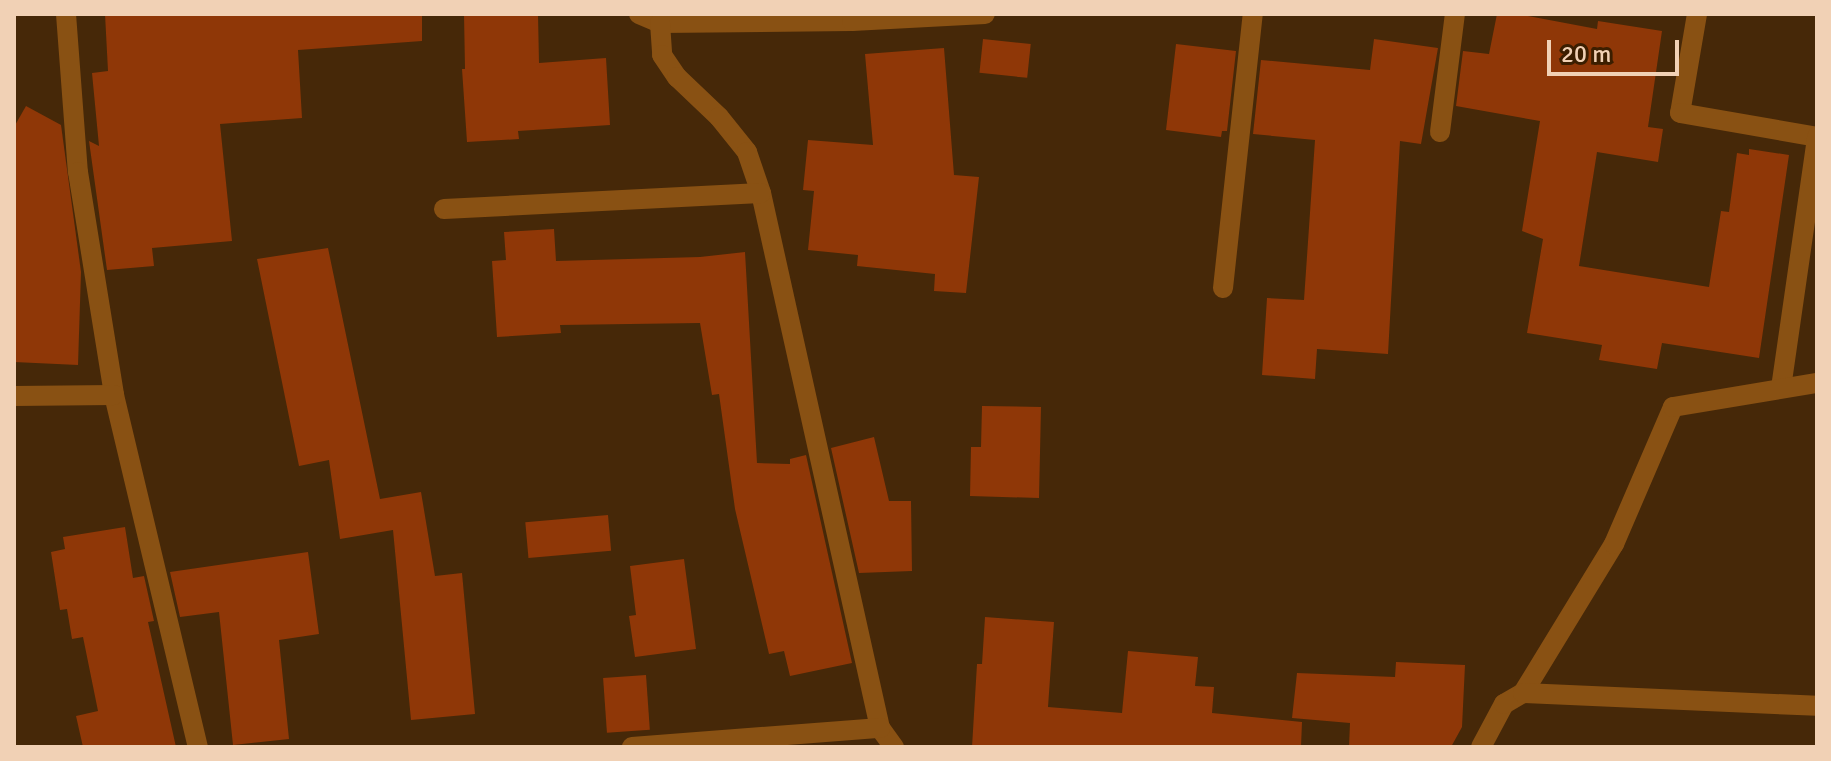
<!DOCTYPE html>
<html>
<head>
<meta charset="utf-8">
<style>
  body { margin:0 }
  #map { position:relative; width:1831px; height:761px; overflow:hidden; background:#462808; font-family:Signika,sans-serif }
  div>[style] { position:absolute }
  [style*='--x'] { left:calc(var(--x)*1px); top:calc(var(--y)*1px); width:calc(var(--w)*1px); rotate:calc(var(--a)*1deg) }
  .building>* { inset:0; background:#8f3707; transform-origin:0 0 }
  .minor>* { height:20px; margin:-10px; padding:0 10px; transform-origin:10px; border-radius:10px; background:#895113 }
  span { translate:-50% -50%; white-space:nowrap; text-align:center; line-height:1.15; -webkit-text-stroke:6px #3b1e00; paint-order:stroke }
  .frame { position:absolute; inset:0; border:16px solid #f1d1b5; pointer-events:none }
  .scale { position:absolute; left:1547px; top:40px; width:132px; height:36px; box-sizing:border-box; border:4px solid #f1d1b5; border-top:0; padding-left:10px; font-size:24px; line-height:28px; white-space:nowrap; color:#f1d1b5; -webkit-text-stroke:6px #3b1e00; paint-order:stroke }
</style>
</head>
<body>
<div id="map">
  <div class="building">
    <i style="clip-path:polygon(105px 14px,422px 14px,422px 41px,298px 50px,302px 118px,220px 124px,232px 241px,152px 248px,154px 266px,107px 270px,89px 141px,99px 146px,92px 73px,108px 71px)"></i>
    <i style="clip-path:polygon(464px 14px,538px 14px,539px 63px,606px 58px,610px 125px,518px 131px,519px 139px,467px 142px,462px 69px,465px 69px)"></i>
    <i style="clip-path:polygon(1497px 14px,1517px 14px,1597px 29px,1598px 21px,1662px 31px,1648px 127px,1663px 129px,1658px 162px,1597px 152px,1579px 266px,1709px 287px,1721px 211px,1729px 212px,1737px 153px,1749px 155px,1749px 149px,1789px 155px,1759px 358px,1662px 343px,1657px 369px,1599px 360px,1602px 345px,1527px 333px,1543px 239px,1522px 231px,1540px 121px,1456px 106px,1463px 51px,1489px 54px)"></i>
    <i style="left:983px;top:39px;width:48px;height:34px;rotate:6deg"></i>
    <i style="clip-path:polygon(1374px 39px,1438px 48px,1421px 144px,1400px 141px,1388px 354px,1317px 349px,1315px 379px,1262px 375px,1267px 298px,1304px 300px,1315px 140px,1253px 134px,1261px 60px,1370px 70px)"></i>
    <i style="clip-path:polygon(1176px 44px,1236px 51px,1227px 131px,1222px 131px,1221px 137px,1166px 130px)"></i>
    <i style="clip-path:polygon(944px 48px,954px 175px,979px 177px,966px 293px,934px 291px,935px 274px,857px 266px,858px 255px,808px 250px,814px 191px,803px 190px,808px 140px,873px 145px,865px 54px)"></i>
    <i style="clip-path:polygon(26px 106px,61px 125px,81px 272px,78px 365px,14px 362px,14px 127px)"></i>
    <i style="clip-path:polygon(554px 229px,556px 261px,700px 257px,745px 252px,757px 463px,790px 464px,790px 459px,806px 455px,852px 663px,790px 676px,784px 651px,769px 654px,735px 509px,719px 394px,712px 395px,700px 323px,560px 325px,561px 333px,497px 337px,492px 261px,506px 260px,504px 232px)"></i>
    <i style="clip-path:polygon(328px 248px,380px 499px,421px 492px,435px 576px,462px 573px,475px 714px,411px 720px,393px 530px,340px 539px,329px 460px,299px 466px,257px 259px)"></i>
    <i style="clip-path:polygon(982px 406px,1041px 407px,1039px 498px,970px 496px,971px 447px,981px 447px)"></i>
    <i style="clip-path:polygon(874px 437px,889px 501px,911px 501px,912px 571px,859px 573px,831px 448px)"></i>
    <i style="left:608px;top:515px;width:36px;height:83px;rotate:85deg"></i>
    <i style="clip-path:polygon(125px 527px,133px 578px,144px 576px,154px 621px,148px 622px,176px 747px,83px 747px,76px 716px,98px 711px,83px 637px,72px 639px,67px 609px,60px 610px,51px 552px,65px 549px,63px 537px)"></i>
    <i style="clip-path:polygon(308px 552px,319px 634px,279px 640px,289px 739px,233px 745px,219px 612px,180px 617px,170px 572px)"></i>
    <i style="clip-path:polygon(684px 559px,696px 649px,635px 657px,629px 616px,636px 615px,630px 566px)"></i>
    <i style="clip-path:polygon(985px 617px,1054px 622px,1048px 707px,1122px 713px,1128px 651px,1198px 657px,1195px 686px,1214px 687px,1212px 713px,1302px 722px,1301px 747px,972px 747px,977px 664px,982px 664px)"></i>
    <i style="clip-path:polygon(1396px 662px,1465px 665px,1462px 727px,1451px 747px,1349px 747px,1350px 723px,1292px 718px,1297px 673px,1395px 677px)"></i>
    <i style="left:646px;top:675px;width:55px;height:43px;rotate:86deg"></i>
  </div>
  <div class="minor">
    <i style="--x:66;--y:14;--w:158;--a:85.7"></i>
    <i style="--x:78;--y:172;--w:226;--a:80.8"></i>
    <i style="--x:114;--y:395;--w:362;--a:76.6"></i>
    <i style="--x:639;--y:14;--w:23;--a:23"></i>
    <i style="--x:660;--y:23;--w:192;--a:-0.6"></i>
    <i style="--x:852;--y:21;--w:133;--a:-3"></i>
    <i style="--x:1697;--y:14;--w:100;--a:99.7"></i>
    <i style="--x:1680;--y:113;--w:139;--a:9.9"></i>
    <i style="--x:660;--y:23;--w:32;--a:86"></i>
    <i style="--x:662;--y:55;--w:27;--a:56"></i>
    <i style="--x:677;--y:77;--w:58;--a:43.6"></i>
    <i style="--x:719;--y:117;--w:45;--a:51.3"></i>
    <i style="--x:747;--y:152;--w:43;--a:71.1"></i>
    <i style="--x:761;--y:193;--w:548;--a:77.46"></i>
    <i style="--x:880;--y:728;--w:24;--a:54"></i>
    <i style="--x:1440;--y:132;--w:119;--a:-82.8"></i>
    <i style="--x:444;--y:209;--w:317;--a:-2.9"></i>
    <i style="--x:1223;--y:288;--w:276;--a:-83.8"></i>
    <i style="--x:1781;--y:388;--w:254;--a:-81.8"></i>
    <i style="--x:14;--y:396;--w:100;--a:-0.6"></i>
    <i style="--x:1523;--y:693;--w:175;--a:-58.6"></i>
    <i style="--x:1614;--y:544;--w:149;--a:-66.7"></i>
    <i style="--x:1673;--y:407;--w:146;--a:-9.5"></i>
    <i style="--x:632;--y:747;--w:249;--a:-4.4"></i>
    <i style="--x:1481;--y:747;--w:49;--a:-61.9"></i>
    <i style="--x:1504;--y:704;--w:22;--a:-30"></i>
    <i style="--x:1523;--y:693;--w:294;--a:2.5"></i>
  </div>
  <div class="frame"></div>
  <div class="scale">20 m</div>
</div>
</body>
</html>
